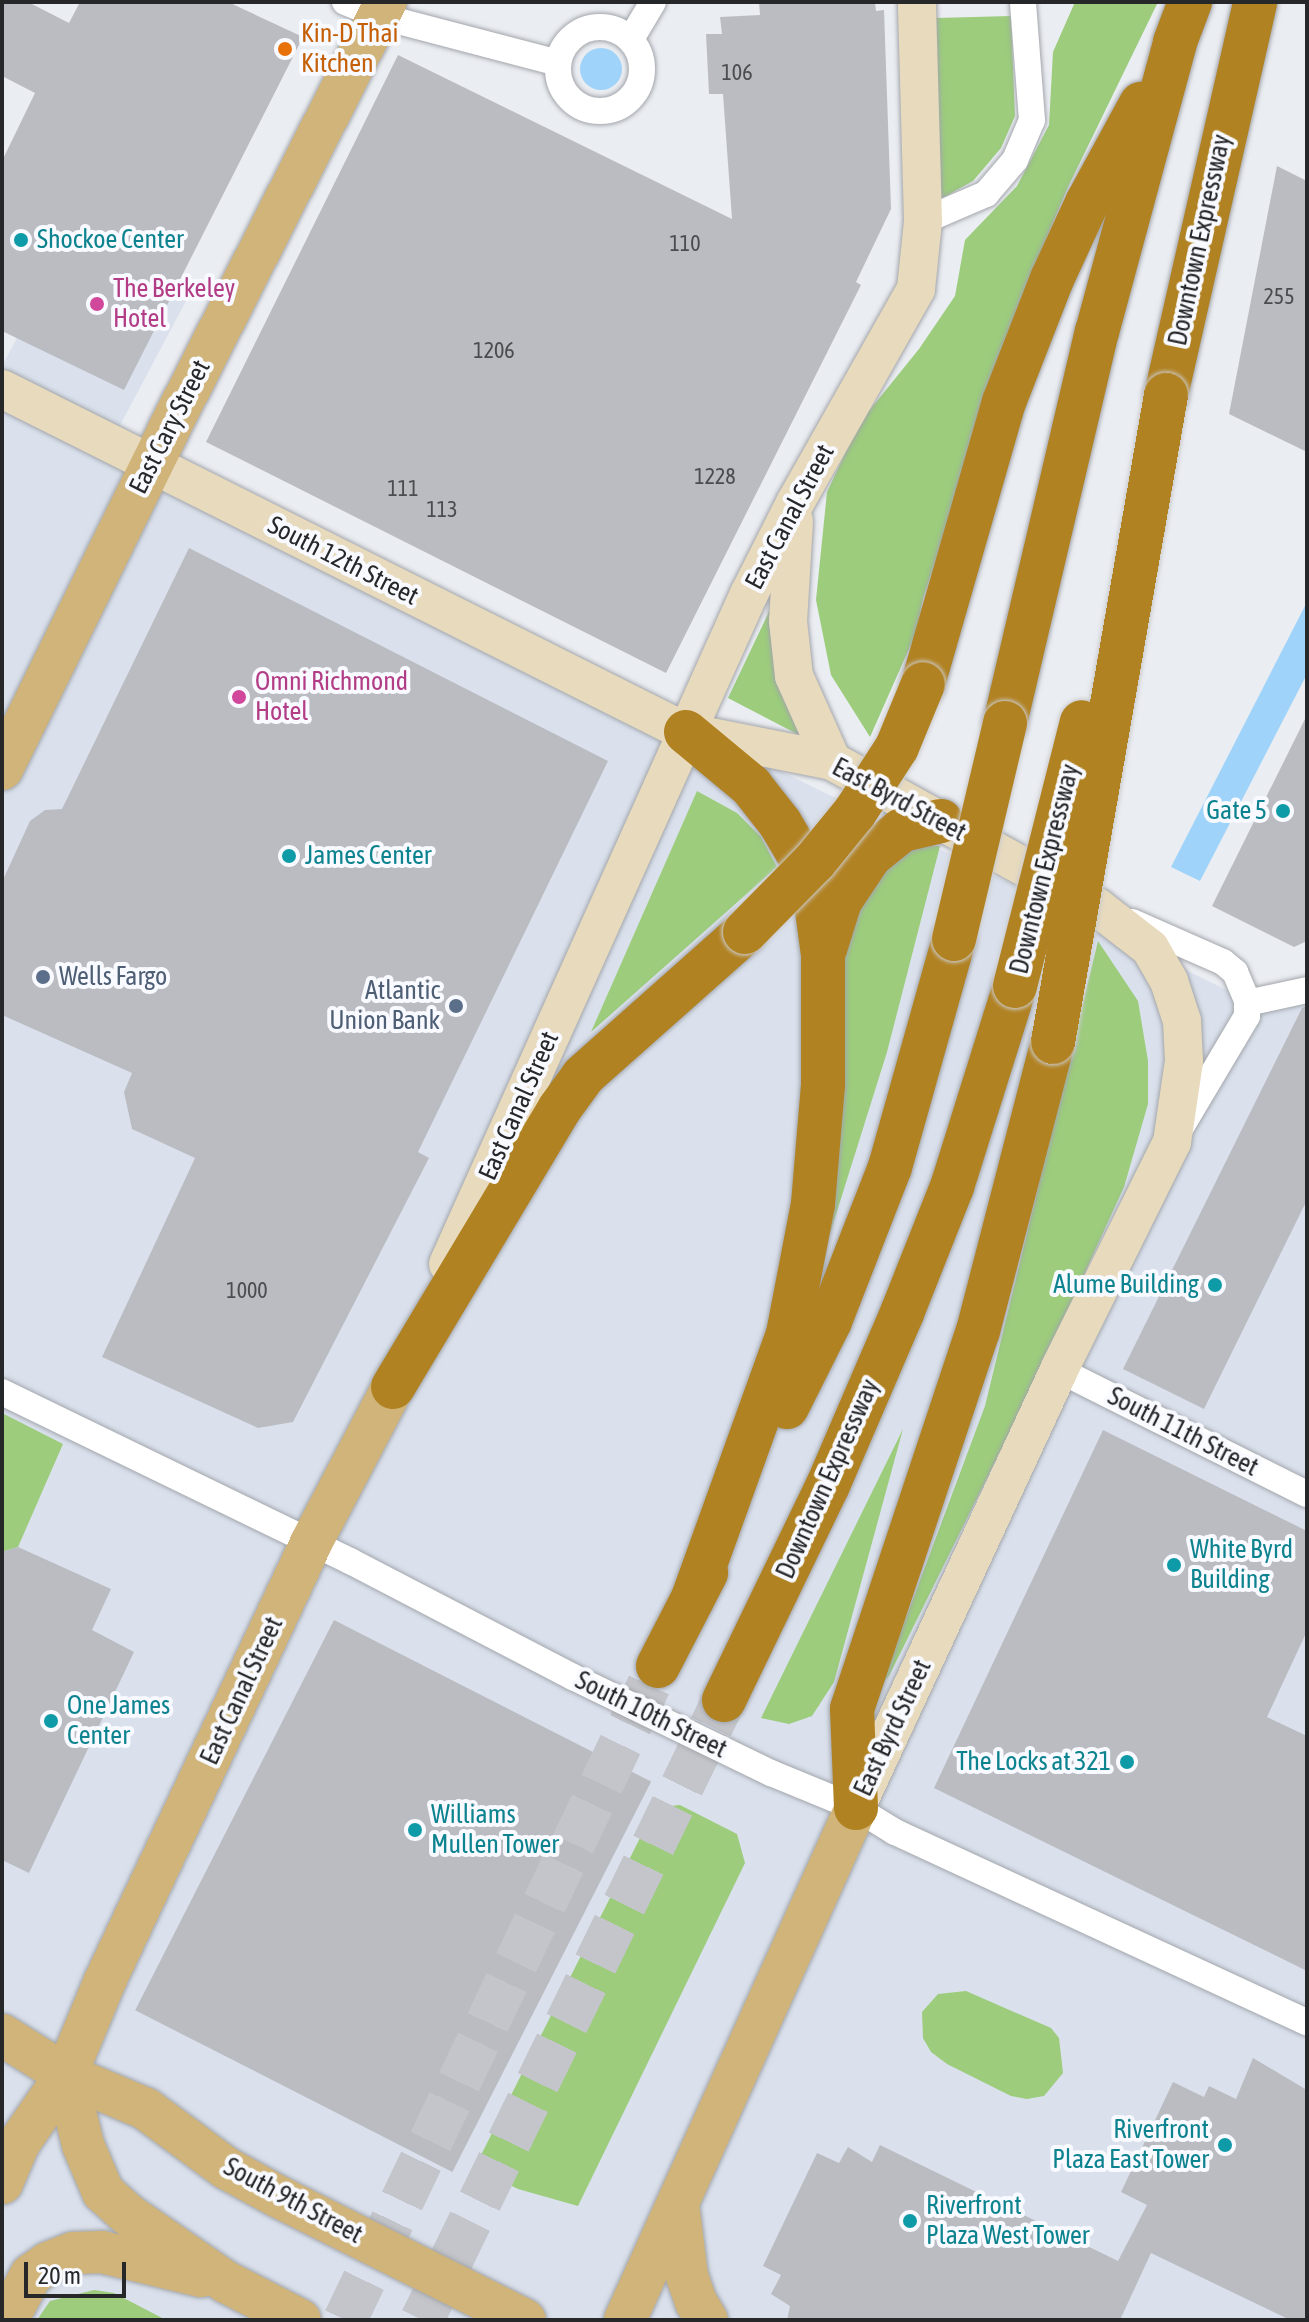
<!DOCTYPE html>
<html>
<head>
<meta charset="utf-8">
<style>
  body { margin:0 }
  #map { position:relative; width:1309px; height:2322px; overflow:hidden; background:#eaedf2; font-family:"Asap Condensed",sans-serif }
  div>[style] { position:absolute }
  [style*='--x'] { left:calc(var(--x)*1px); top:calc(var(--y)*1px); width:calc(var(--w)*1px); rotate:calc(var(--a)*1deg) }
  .built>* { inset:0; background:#dae1ed; transform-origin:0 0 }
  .green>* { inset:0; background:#9ccc7c }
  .water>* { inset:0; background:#9fd3f9 }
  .round { border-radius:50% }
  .building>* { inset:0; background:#babcc1; transform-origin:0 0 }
  .highway-tunnel>* { height:44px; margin-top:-22px; transform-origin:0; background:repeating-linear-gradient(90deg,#c3c5ca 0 44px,transparent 0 66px) }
  .roads { filter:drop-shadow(0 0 2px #a3a6ab) drop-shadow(0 0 2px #a3a6ab) }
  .street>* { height:26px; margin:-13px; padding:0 13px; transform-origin:13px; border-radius:13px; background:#fff }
  .street>.ring { margin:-13px; padding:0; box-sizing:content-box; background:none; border:26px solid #fff; border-radius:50% }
  .secondary>* { height:38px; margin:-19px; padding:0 19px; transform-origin:19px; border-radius:19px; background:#e8dabd }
  .primary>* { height:42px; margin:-21px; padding:0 21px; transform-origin:21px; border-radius:21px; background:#d0b47a }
  .highway>* { height:44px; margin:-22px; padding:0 22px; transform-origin:22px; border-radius:22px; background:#b18222 }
  .bridges { filter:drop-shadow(0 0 2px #cbcbcc) drop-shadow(0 0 2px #cbcbcc) }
  .highway-bridge>* { height:44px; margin:-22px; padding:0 22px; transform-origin:22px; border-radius:22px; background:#b18222 }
  .dots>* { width:22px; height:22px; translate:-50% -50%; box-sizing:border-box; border:4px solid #f8faff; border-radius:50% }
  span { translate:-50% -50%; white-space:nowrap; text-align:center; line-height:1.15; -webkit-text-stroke:8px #f8faff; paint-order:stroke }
  .number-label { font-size:22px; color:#4b4c4f }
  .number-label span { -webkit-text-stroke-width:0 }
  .food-label { font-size:26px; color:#c56008 }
  .left { translate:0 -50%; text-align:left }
  .culture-label { font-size:26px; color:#0d838f }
  .right { translate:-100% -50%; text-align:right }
  .street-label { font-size:26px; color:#262729 }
  .hotel-label { font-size:26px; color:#b23c85 }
  .service-label { font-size:26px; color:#4e5e75 }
  .frame { position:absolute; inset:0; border:4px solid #262729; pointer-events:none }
  .scale { position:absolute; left:24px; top:2262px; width:102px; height:36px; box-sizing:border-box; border:4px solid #262729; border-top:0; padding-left:10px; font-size:24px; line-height:28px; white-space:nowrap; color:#262729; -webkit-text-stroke:6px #f8faff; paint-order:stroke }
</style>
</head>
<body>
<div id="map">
  <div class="built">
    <i style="left:70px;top:238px;width:132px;height:148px;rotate:28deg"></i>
    <i style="clip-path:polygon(2px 389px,1247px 1000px,1307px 988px,1307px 2320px,2px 2320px)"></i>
  </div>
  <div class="green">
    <i style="clip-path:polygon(1075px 2px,1158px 2px,1068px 187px,1018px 305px,923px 599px,916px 633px,870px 737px,831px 675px,816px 600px,827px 492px,860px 422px,919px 349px,955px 296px,965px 240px,1017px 186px,1049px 125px,1053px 52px)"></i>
    <i style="clip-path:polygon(1011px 16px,1015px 116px,1001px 148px,973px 181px,937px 201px,936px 18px)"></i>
    <i style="clip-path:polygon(777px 595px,803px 737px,728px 698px)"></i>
    <i style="clip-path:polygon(697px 791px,737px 813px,761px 837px,777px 867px,591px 1032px)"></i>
    <i style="clip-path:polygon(913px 845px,940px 846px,887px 1052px,822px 1259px,843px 931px,888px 865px)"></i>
    <i style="clip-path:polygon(1098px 941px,1138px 1001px,1148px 1061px,1148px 1104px,1124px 1187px,1040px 1371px,889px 1676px,881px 1685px,985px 1406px)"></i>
    <i style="clip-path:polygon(2px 1413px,63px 1444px,18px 1547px,2px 1552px)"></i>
    <i style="clip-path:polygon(903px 1429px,834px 1682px,812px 1716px,789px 1724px,761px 1718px)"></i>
    <i style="clip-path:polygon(680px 1805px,737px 1834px,745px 1863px,578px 2206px,518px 2189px,475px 2167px,651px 1816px,660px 1807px)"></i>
    <i style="clip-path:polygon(966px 1991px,1051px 2028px,1059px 2038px,1063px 2073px,1044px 2096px,1027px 2099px,1011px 2096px,947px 2064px,931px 2052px,923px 2038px,922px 2012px,938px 1994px)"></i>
    <i style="clip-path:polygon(94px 2290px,114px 2293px,166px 2320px,37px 2320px,50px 2301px)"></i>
  </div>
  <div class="water">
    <i class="round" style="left:580px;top:48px;width:42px;height:42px"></i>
    <i style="clip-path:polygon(1307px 602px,1307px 674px,1200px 881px,1171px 867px)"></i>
  </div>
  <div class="building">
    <i style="clip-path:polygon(2px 2px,28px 2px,69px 23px,80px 2px,228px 2px,303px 37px,124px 390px,2px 331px,2px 161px,35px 93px,2px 76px)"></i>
    <i style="clip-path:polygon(759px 2px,875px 2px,876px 11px,884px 10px,891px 209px,856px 282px,861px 285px,666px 673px,206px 442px,398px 55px,732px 219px,723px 94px,709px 94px,706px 34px,722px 34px,720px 17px,760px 15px)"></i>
    <i style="clip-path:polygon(1277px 166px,1307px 181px,1307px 452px,1229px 414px)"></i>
    <i style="clip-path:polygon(189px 548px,608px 761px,418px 1152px,429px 1158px,293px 1422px,258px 1428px,102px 1357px,195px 1158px,132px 1129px,124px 1092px,132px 1073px,2px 1015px,2px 882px,30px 821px,45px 810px,62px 809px)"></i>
    <i style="clip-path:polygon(1307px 715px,1307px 941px,1294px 947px,1212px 906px)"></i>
    <i style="clip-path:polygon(1307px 1006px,1307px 1200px,1204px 1409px,1123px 1369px,1302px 1008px)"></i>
    <i style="clip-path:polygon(1103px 1430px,1307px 1531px,1307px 1631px,1267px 1717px,1307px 1736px,1307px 1971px,934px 1788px)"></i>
    <i style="clip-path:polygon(18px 1547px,111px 1589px,92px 1630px,134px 1652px,29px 1873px,2px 1860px,2px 1552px)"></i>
    <i style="left:334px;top:1620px;width:356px;height:438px;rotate:27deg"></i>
    <i style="clip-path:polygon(1253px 2058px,1307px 2090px,1307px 2320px,1290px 2320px,1151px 2253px,1120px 2320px,787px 2320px,790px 2306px,771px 2294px,781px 2275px,763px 2266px,817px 2153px,839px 2163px,848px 2147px,872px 2162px,880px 2145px,1118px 2261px,1147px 2205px,1121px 2192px,1173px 2082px,1204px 2097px,1209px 2086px,1236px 2099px)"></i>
  </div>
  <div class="highway-tunnel">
    <i style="--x:345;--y:2320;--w:725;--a:-64.42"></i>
    <i style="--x:422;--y:2320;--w:690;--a:-64.03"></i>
  </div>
  <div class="roads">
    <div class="street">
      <i style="--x:345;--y:2;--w:37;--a:22"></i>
      <i style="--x:379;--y:16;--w:185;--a:14.7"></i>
      <i class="ring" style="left:558px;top:27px;width:58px;height:58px"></i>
      <i style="--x:631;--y:39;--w:43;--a:-59.3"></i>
      <i style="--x:923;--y:221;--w:69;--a:-23.2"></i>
      <i style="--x:986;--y:194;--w:45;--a:-49.5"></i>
      <i style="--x:1015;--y:160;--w:43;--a:-67"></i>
      <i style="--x:1032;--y:120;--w:118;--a:-94.4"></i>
      <i style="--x:1132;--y:922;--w:99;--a:23.7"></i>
      <i style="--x:1223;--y:962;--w:16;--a:40"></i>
      <i style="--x:1235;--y:972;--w:30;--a:67"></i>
      <i style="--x:1247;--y:1000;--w:16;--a:90"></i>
      <i style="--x:1247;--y:1016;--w:131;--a:120.7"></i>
      <i style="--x:1247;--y:1003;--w:61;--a:-12.2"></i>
      <i style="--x:1059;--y:1370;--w:277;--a:26.6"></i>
      <i style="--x:2;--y:1392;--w:387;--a:25.9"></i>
      <i style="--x:350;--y:1561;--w:251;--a:27.5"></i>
      <i style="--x:573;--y:1677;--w:220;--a:25.9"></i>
      <i style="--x:771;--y:1773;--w:92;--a:22.4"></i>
      <i style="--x:856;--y:1808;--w:46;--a:31.6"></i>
      <i style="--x:895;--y:1832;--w:454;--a:24.8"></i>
    </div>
    <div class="secondary">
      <i style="--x:2;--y:389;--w:765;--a:26.63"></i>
      <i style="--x:686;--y:732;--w:149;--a:11.2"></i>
      <i style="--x:832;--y:761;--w:303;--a:28.9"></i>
      <i style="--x:1097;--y:907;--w:67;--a:37.7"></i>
      <i style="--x:1150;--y:948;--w:38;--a:60"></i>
      <i style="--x:1169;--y:981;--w:42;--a:72"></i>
      <i style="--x:1182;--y:1021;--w:40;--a:87.1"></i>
      <i style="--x:1184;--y:1061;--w:82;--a:98.4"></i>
      <i style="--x:1172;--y:1142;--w:254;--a:116.4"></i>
      <i style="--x:1059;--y:1370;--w:483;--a:114.9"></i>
      <i style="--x:794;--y:521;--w:100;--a:93.4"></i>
      <i style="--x:788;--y:621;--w:55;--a:83.8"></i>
      <i style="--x:794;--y:676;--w:93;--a:65.9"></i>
      <i style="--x:448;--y:1264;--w:735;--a:-65.81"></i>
      <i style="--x:749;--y:594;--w:102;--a:-63.2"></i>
      <i style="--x:795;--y:503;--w:246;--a:-60.5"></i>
      <i style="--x:916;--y:289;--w:68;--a:-84.1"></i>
      <i style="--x:923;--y:221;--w:219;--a:-91.6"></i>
    </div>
    <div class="primary">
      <i style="--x:2;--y:769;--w:377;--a:-63.8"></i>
      <i style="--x:168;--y:431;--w:481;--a:-63.1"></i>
      <i style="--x:2;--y:2035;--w:75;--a:32"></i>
      <i style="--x:66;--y:2075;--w:87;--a:23"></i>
      <i style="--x:146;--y:2109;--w:99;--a:36.4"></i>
      <i style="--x:226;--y:2168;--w:60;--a:28.7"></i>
      <i style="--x:279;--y:2197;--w:275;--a:26.6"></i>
      <i style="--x:66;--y:2075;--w:72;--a:76.3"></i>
      <i style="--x:83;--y:2145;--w:51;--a:66.9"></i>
      <i style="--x:103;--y:2192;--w:36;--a:42"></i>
      <i style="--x:130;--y:2216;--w:116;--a:34.5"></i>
      <i style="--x:226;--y:2282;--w:83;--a:27.2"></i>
      <i style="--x:2;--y:2183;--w:43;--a:-67"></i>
      <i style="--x:19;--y:2143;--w:83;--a:-55.3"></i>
      <i style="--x:66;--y:2075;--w:102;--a:-67.5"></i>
      <i style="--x:105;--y:1981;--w:484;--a:-64.8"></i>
      <i style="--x:311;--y:1543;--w:176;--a:-62.3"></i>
      <i style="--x:678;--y:2204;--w:73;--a:82.9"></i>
      <i style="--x:687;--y:2276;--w:28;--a:71"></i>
      <i style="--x:696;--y:2302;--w:21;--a:59"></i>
      <i style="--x:7;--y:2320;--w:51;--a:-61.9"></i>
      <i style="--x:31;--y:2275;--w:21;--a:-35"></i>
      <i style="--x:48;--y:2263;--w:27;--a:-22"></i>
      <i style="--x:73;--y:2253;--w:29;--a:-2"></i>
      <i style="--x:102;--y:2252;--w:102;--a:13.6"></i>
      <i style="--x:625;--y:2320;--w:562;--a:-65.72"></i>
    </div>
    <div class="highway">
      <i style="--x:1166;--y:395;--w:403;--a:-77.2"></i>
      <i style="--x:923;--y:684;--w:293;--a:-74"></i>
      <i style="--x:1004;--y:402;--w:132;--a:-68.7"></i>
      <i style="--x:1052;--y:279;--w:84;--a:-65.3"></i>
      <i style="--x:1087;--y:203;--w:113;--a:-61.4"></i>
      <i style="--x:1005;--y:723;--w:402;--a:-76.8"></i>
      <i style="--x:1097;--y:332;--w:300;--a:-74.9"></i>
      <i style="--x:1175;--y:42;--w:43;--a:-69.4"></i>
      <i style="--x:686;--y:732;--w:85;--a:39.7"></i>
      <i style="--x:751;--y:786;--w:47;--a:51.9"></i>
      <i style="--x:780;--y:823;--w:43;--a:59.3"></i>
      <i style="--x:802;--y:860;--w:52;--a:73.3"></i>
      <i style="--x:817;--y:910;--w:45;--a:82.4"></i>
      <i style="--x:823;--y:955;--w:130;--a:90"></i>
      <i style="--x:823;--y:1085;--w:119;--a:94.8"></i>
      <i style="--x:813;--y:1204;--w:132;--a:100.9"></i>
      <i style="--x:788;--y:1334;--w:281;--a:109.8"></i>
      <i style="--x:825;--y:949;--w:50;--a:-72.6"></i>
      <i style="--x:840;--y:901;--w:54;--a:-56.3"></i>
      <i style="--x:870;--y:856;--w:41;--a:-39.1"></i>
      <i style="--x:902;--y:830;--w:40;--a:-13"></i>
      <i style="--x:393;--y:1387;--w:325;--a:-59.1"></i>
      <i style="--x:560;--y:1108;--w:39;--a:-54"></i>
      <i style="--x:583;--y:1076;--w:217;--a:-41.6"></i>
      <i style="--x:787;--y:1407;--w:96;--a:-63.4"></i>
      <i style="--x:830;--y:1321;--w:165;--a:-68.7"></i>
      <i style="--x:890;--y:1167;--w:237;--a:-74.3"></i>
      <i style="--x:658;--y:1666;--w:105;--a:-62.7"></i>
      <i style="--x:724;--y:1700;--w:239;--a:-64.2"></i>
      <i style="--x:828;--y:1485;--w:187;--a:-66.7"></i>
      <i style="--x:902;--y:1313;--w:136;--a:-68.4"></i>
      <i style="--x:952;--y:1187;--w:211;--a:-72.6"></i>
      <i style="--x:856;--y:1808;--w:99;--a:-92.3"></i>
      <i style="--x:852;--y:1709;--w:398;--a:-71.6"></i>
      <i style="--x:978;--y:1331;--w:299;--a:-75.5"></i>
    </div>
  </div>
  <div class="bridges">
    <div class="highway-bridge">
      <i style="--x:745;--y:932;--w:100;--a:-45.4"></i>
      <i style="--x:815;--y:861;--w:63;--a:-50.8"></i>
      <i style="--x:855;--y:812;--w:77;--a:-57.1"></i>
      <i style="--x:897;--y:747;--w:68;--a:-67.6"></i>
      <i style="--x:954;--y:939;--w:222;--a:-76.7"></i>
      <i style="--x:1015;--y:986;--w:272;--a:-75.8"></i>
      <i style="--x:1053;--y:1042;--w:657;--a:-80.09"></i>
    </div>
  </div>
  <div class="dots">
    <i style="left:285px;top:49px;background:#e8710a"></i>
    <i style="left:21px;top:240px;background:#0f9aa8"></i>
    <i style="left:97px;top:304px;background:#d1479c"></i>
    <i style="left:239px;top:697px;background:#d1479c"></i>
    <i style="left:1283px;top:811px;background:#0f9aa8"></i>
    <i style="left:289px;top:856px;background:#0f9aa8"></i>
    <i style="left:43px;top:977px;background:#5c6f8a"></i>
    <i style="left:456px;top:1006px;background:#5c6f8a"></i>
    <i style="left:1215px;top:1285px;background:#0f9aa8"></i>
    <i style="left:1174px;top:1565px;background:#0f9aa8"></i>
    <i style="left:51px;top:1721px;background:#0f9aa8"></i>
    <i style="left:1127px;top:1762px;background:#0f9aa8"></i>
    <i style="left:415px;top:1830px;background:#0f9aa8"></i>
    <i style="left:1225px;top:2145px;background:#0f9aa8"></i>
    <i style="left:910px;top:2221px;background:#0f9aa8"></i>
  </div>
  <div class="number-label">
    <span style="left:737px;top:73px">106</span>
    <span style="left:685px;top:244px">110</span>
    <span style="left:1279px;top:297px">255</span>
    <span style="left:494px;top:351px">1206</span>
    <span style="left:715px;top:477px">1228</span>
    <span style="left:403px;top:489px">111</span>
    <span style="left:442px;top:510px">113</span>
    <span style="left:247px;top:1291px">1000</span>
  </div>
  <div class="food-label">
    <span class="left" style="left:301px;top:49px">Kin-D Thai<br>Kitchen</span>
  </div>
  <div class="culture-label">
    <span class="left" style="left:37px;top:240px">Shockoe Center</span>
    <span class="right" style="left:1267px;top:811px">Gate 5</span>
    <span class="left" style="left:305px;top:856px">James Center</span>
    <span class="right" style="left:1199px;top:1285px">Alume Building</span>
    <span class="left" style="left:1190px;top:1565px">White Byrd<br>Building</span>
    <span class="left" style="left:67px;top:1721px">One James<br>Center</span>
    <span class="right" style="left:1111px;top:1762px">The Locks at 321</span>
    <span class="left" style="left:431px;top:1830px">Williams<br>Mullen Tower</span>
    <span class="right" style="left:1209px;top:2145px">Riverfront<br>Plaza East Tower</span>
    <span class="left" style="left:926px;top:2221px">Riverfront<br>Plaza West Tower</span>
  </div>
  <div class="street-label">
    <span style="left:1200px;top:240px;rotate:-78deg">Downtown Expressway</span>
    <span style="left:170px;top:427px;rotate:-63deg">East Cary Street</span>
    <span style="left:790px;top:517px;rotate:-62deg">East Canal Street</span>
    <span style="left:343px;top:561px;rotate:27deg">South 12th Street</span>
    <span style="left:899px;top:800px;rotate:28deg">East Byrd Street</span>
    <span style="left:1045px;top:869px;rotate:-76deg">Downtown Expressway</span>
    <span style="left:519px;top:1106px;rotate:-66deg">East Canal Street</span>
    <span style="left:1183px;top:1432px;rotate:27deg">South 11th Street</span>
    <span style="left:828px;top:1479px;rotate:-66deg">Downtown Expressway</span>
    <span style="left:242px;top:1691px;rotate:-65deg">East Canal Street</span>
    <span style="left:651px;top:1715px;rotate:26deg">South 10th Street</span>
    <span style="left:893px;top:1728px;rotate:-65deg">East Byrd Street</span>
    <span style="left:293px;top:2201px;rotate:28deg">South 9th Street</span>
  </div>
  <div class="hotel-label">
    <span class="left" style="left:113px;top:304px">The Berkeley<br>Hotel</span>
    <span class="left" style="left:255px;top:697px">Omni Richmond<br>Hotel</span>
  </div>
  <div class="service-label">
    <span class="left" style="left:59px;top:977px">Wells Fargo</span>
    <span class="right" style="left:440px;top:1006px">Atlantic<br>Union Bank</span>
  </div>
  <div class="frame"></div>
  <div class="scale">20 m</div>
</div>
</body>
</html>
